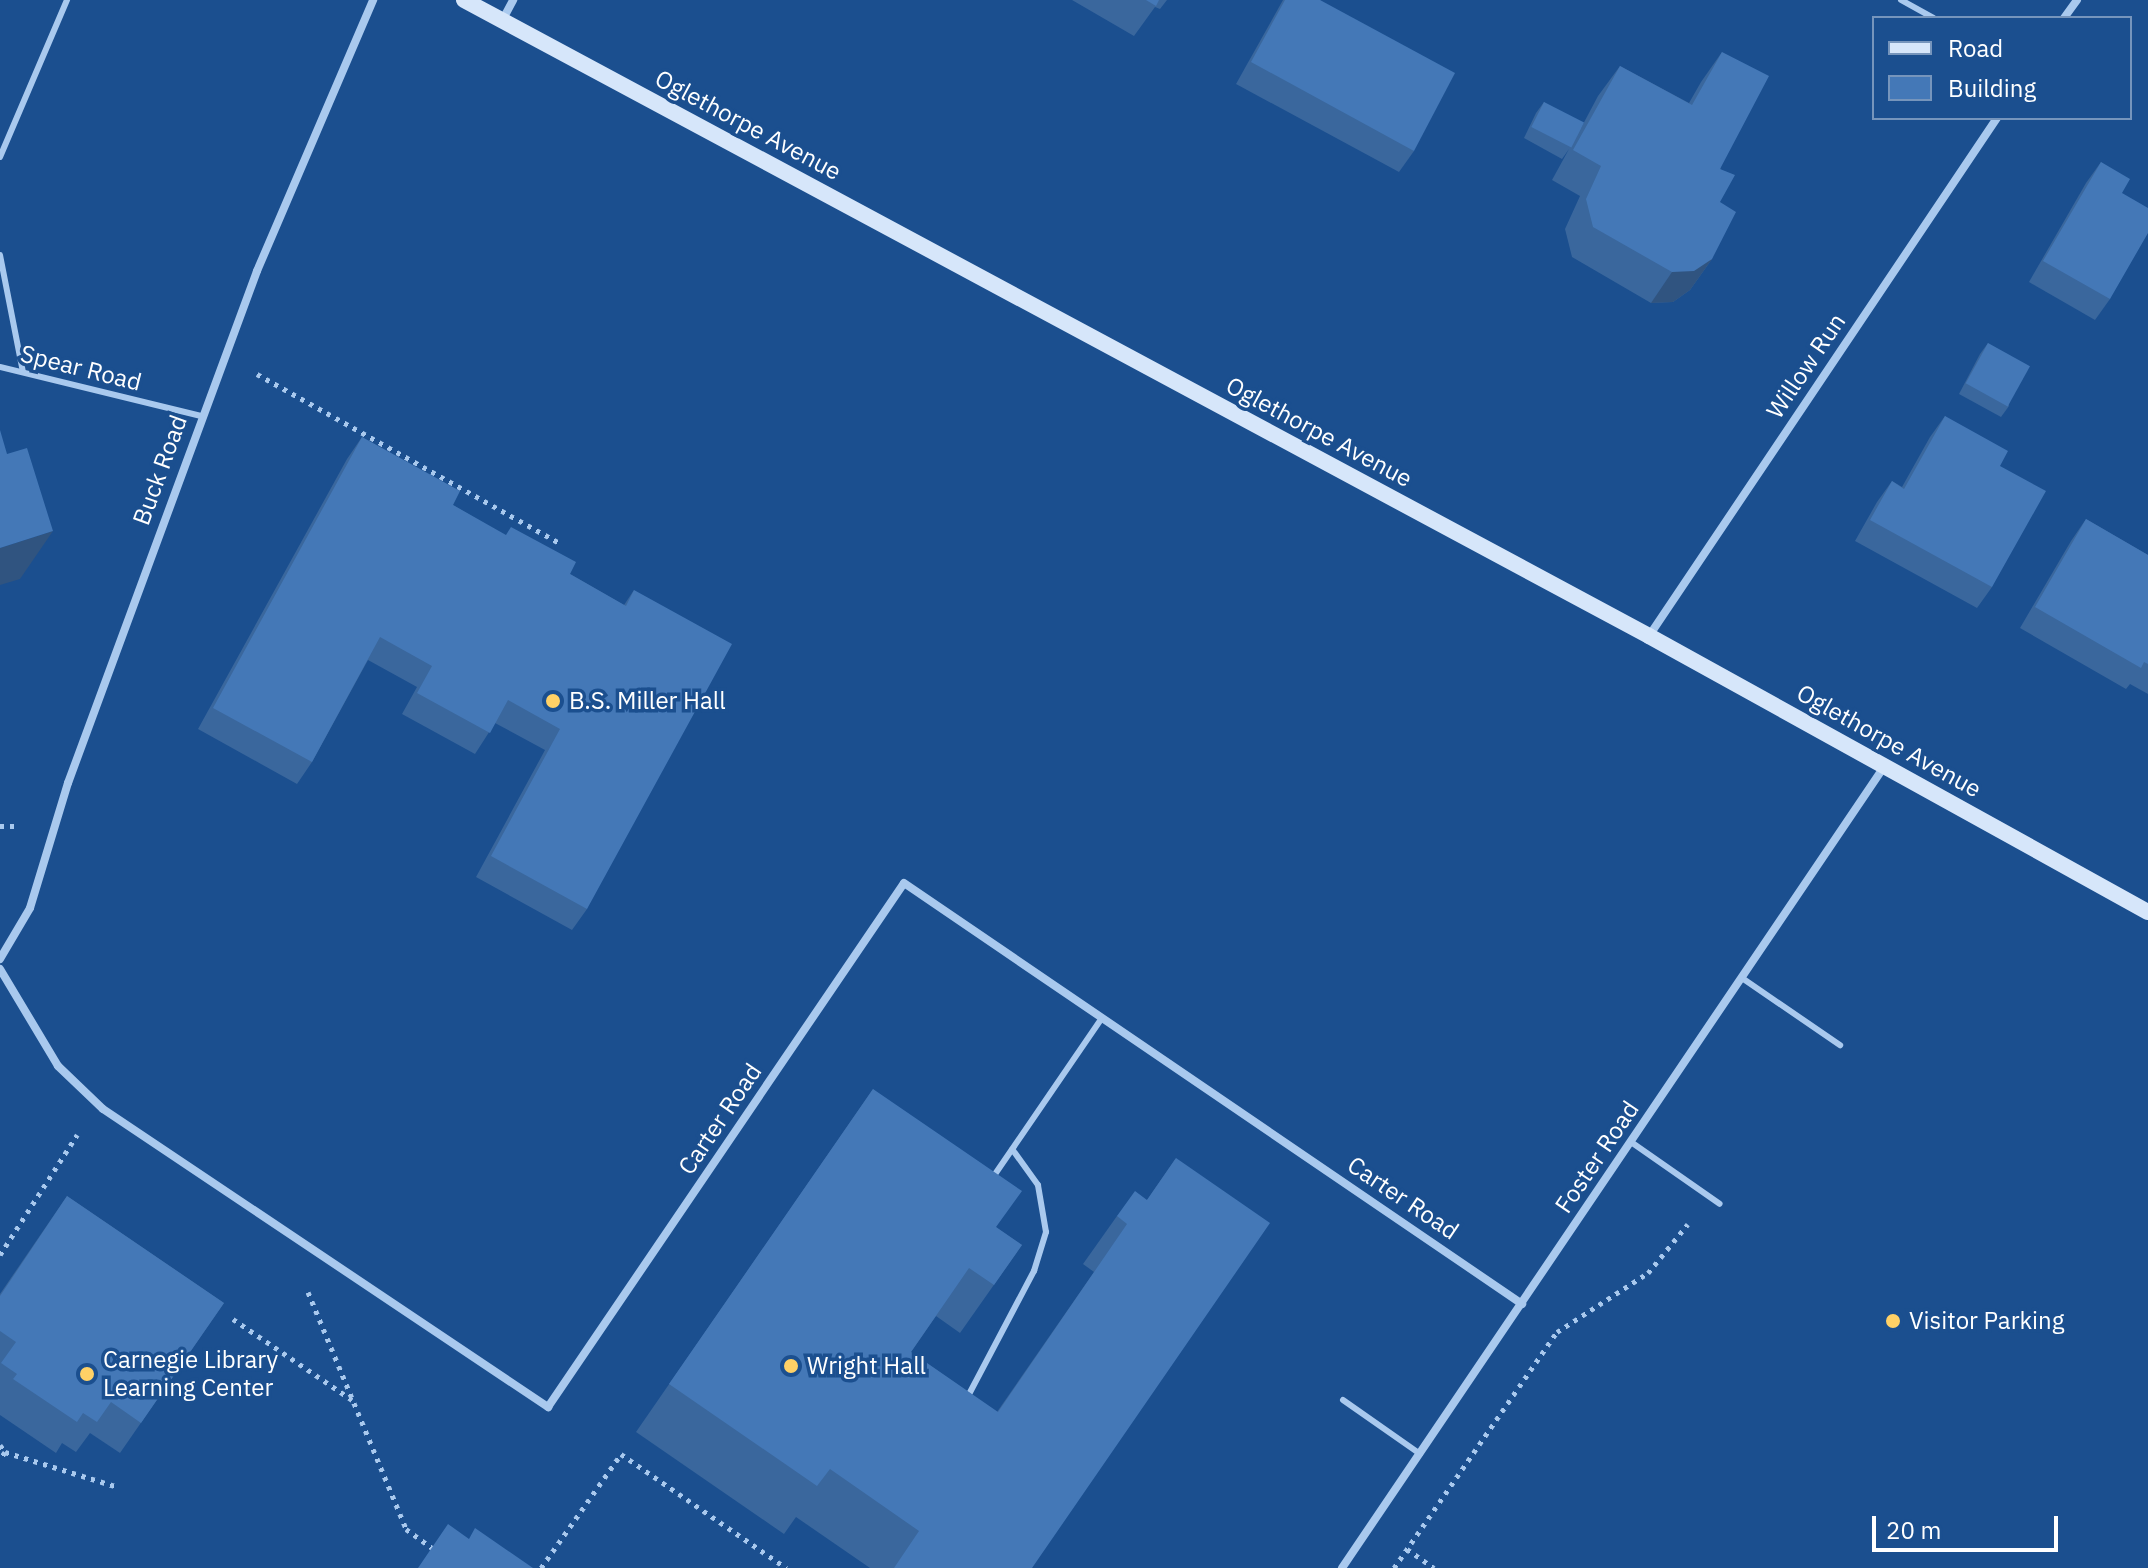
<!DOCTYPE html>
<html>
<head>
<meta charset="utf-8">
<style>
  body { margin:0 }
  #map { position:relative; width:2148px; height:1568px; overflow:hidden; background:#1b4f8f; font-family:"IBM Plex Sans",sans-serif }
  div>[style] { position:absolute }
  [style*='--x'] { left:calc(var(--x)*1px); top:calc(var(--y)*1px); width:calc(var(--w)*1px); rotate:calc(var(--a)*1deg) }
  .path>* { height:5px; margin-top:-2.5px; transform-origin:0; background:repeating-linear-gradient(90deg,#a9c9ee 0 4px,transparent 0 10px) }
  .service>* { height:6px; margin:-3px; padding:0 3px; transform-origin:3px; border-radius:3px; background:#a9c9ee }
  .minor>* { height:8px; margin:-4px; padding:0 4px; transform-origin:4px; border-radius:4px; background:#a9c9ee }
  .secondary>* { height:16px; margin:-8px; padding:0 8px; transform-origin:8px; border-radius:8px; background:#d6e6fa }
  .wall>* { inset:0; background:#3a679d }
  .shaded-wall>* { inset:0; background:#305480 }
  .building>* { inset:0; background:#4478b7; transform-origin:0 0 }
  .dots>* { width:22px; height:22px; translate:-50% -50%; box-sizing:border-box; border:4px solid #1b4f8f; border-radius:50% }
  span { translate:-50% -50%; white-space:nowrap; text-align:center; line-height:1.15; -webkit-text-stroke:7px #1b4f8f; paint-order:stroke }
  .street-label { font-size:24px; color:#fff }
  .poi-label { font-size:24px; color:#fff }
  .left { translate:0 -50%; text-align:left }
  .legend { position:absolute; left:1872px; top:16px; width:260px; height:104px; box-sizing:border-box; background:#1b4f8f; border:2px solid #7695bc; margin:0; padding:10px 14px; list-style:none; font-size:24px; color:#fff }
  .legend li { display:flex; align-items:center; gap:16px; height:40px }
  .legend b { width:40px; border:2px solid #7695bc }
  .scale { position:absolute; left:1872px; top:1516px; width:186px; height:36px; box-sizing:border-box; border:4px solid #fff; border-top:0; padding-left:10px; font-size:24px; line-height:28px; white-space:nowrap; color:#fff; -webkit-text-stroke:6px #1b4f8f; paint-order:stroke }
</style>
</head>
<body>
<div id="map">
  <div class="path">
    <i style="--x:257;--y:374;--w:347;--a:29.2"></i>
    <i style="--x:0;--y:826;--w:15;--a:0"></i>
    <i style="--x:0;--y:1255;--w:143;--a:-57.3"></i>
    <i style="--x:308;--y:1292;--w:256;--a:67.5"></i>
    <i style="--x:406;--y:1529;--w:37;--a:36"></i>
    <i style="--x:233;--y:1319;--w:144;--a:34.2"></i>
    <i style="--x:0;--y:1445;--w:9;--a:54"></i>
    <i style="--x:5;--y:1452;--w:9;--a:126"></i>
    <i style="--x:5;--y:1452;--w:115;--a:17.2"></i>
    <i style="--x:1407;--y:1549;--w:33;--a:35"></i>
    <i style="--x:541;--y:1568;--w:139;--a:-54.9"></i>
    <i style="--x:621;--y:1454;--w:201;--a:34.6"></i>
    <i style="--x:1394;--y:1568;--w:287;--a:-55.4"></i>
    <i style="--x:1557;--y:1332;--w:108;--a:-33"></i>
    <i style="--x:1648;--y:1273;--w:63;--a:-50.8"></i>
  </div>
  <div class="service">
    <i style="--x:1901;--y:0;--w:37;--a:29"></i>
    <i style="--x:0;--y:157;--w:171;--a:-66.9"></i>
    <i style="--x:0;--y:255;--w:119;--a:78.9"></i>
    <i style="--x:0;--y:367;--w:207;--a:13.7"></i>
    <i style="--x:1742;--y:978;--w:119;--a:34.4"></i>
    <i style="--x:1631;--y:1142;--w:108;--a:34.9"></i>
    <i style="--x:991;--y:1180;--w:196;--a:-55.6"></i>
    <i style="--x:967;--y:1398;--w:144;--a:-62.2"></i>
    <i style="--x:1034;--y:1271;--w:41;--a:-72.9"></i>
    <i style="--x:1046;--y:1232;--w:48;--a:-99.7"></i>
    <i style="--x:1038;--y:1185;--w:44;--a:-125.8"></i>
    <i style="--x:1343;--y:1400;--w:94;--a:35"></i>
  </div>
  <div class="minor">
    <i style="--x:2064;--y:18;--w:22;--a:-54"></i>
    <i style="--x:502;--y:21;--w:24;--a:-62"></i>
    <i style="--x:1649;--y:636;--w:624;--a:-56.11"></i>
    <i style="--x:0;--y:959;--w:59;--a:-59.5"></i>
    <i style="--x:30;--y:908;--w:131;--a:-73.1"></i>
    <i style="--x:68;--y:783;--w:546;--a:-69.74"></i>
    <i style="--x:257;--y:271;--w:295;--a:-66.8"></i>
    <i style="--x:0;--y:969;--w:113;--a:59.1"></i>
    <i style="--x:58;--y:1066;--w:62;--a:43.7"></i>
    <i style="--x:103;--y:1109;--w:536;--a:33.81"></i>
    <i style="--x:548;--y:1407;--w:633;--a:-55.81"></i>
    <i style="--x:904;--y:883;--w:748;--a:34.26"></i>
    <i style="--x:1342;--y:1568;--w:967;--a:-55.92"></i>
  </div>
  <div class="secondary">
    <i style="--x:464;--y:0;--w:1345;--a:28.22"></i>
    <i style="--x:1649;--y:636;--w:570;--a:28.95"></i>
  </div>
  <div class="wall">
    <i style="clip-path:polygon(1072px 0,1167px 0,1160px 9px,1155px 7px,1134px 36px)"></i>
    <i style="clip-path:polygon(1283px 0,1320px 0,1414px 151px,1399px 172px,1236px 84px)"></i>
    <i style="clip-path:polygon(1722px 52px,1720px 202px,1712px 259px,1690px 290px,1673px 302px,1651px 303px,1572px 257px,1565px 229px,1580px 196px,1552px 180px,1569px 149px,1562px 159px,1524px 138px,1536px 113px,1544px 102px,1581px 128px,1598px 96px,1620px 66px,1689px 103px,1701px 82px)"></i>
    <i style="clip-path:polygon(2101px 162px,2122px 193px,2110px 299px,2095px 320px,2029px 282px,2086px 183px)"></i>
    <i style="clip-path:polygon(1988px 343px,2009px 406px,2001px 417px,1959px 394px,1980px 354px)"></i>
    <i style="clip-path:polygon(1945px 416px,2000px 466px,1992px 587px,1977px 608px,1855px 541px,1877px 502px,1892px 481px,1902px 487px,1930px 437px)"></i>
    <i style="clip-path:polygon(362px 437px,453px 505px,570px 574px,624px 605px,634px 590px,587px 909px,572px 930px,476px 877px,545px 750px,495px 723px,475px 754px,402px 714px,417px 687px,368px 660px,312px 762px,297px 784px,198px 729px,347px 459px)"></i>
    <i style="clip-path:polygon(2086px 519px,2148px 555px,2148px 694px,2130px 684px,2126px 689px,2020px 628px,2071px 541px)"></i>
    <i style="clip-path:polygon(873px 1089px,997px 1228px,1022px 1245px,960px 1333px,936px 1316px,911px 1352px,997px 1412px,1094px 1272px,1083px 1264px,1117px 1216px,1147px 1200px,1176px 1158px,1032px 1568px,870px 1568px,796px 1517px,784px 1534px,636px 1432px)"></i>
    <i style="clip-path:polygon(67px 1196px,224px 1303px,120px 1453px,90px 1433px,76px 1452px,62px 1443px,56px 1453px,0 1415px,0 1294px)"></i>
  </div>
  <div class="shaded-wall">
    <i style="clip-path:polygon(1712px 259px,1690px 290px,1673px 302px,1651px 303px,1672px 272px)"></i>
    <i style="clip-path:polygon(53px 531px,20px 579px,0 585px,0 548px)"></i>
  </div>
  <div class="building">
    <i style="clip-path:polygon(1146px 0,1159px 0,1156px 6px)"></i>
    <i style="clip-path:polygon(1285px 0,1320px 0,1455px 73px,1414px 151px,1251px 62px)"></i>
    <i style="clip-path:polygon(1722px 52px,1769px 76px,1720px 169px,1735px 175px,1720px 202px,1736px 212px,1712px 259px,1694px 271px,1672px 272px,1593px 227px,1586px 199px,1601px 166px,1573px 150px,1620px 66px,1692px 105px)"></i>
    <i style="left:1544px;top:102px;width:45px;height:28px;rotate:27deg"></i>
    <i style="clip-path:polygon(2101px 162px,2130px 179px,2122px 193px,2148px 208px,2148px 233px,2110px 299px,2043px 261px)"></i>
    <i style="left:1988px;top:343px;width:48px;height:46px;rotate:29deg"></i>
    <i style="clip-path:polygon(1945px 416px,2008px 451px,2000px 466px,2046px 491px,1992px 587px,1870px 520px,1892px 481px,1904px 489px)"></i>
    <i style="clip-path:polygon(0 430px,7px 454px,27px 448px,53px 531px,0 548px)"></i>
    <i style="clip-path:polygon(362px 437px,460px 491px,453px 505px,506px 535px,511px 527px,576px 562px,570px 574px,626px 606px,634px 590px,732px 644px,587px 909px,491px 856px,560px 729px,508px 700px,490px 733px,417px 693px,432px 666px,380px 637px,312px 762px,213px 708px)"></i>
    <i style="clip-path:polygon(2086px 519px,2148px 555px,2148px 664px,2144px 662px,2141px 668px,2035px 607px)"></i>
    <i style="clip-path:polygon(873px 1089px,1022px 1191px,996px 1227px,1022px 1245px,994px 1285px,969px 1268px,911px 1352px,998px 1412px,1127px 1224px,1117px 1216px,1135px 1191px,1147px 1200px,1176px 1158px,1270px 1223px,1032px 1568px,894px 1568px,919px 1531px,830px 1469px,817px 1486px,669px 1384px)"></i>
    <i style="clip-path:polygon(67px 1196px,224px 1303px,141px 1423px,111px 1402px,97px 1422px,83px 1413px,77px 1422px,13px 1379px,17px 1374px,1px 1363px,16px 1342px,0 1331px,0 1296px)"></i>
    <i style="clip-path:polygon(448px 1524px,469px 1539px,475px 1528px,533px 1568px,418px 1568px)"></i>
  </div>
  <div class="dots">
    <i style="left:553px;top:701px;background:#ffd166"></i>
    <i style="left:1893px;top:1321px;background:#ffd166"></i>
    <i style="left:791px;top:1366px;background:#ffd166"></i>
    <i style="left:87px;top:1374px;background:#ffd166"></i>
  </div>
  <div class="street-label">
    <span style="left:748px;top:125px;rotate:28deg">Oglethorpe Avenue</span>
    <span style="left:1806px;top:366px;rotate:-56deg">Willow Run</span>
    <span style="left:81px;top:368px;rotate:14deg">Spear Road</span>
    <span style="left:1319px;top:432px;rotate:28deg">Oglethorpe Avenue</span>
    <span style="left:160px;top:470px;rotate:-70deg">Buck Road</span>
    <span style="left:1889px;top:741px;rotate:29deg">Oglethorpe Avenue</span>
    <span style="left:720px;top:1119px;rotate:-56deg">Carter Road</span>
    <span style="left:1597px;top:1157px;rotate:-56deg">Foster Road</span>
    <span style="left:1403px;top:1198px;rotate:34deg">Carter Road</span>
  </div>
  <div class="poi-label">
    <span class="left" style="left:569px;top:701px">B.S. Miller Hall</span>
    <span class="left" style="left:1909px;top:1321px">Visitor Parking</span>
    <span class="left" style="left:103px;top:1374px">Carnegie Library<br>Learning Center</span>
    <span class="left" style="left:807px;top:1366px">Wright Hall</span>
  </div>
  <ul class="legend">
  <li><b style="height:10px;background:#d6e6fa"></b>Road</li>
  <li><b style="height:22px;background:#4478b7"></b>Building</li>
  </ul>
  <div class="scale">20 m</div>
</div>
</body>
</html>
